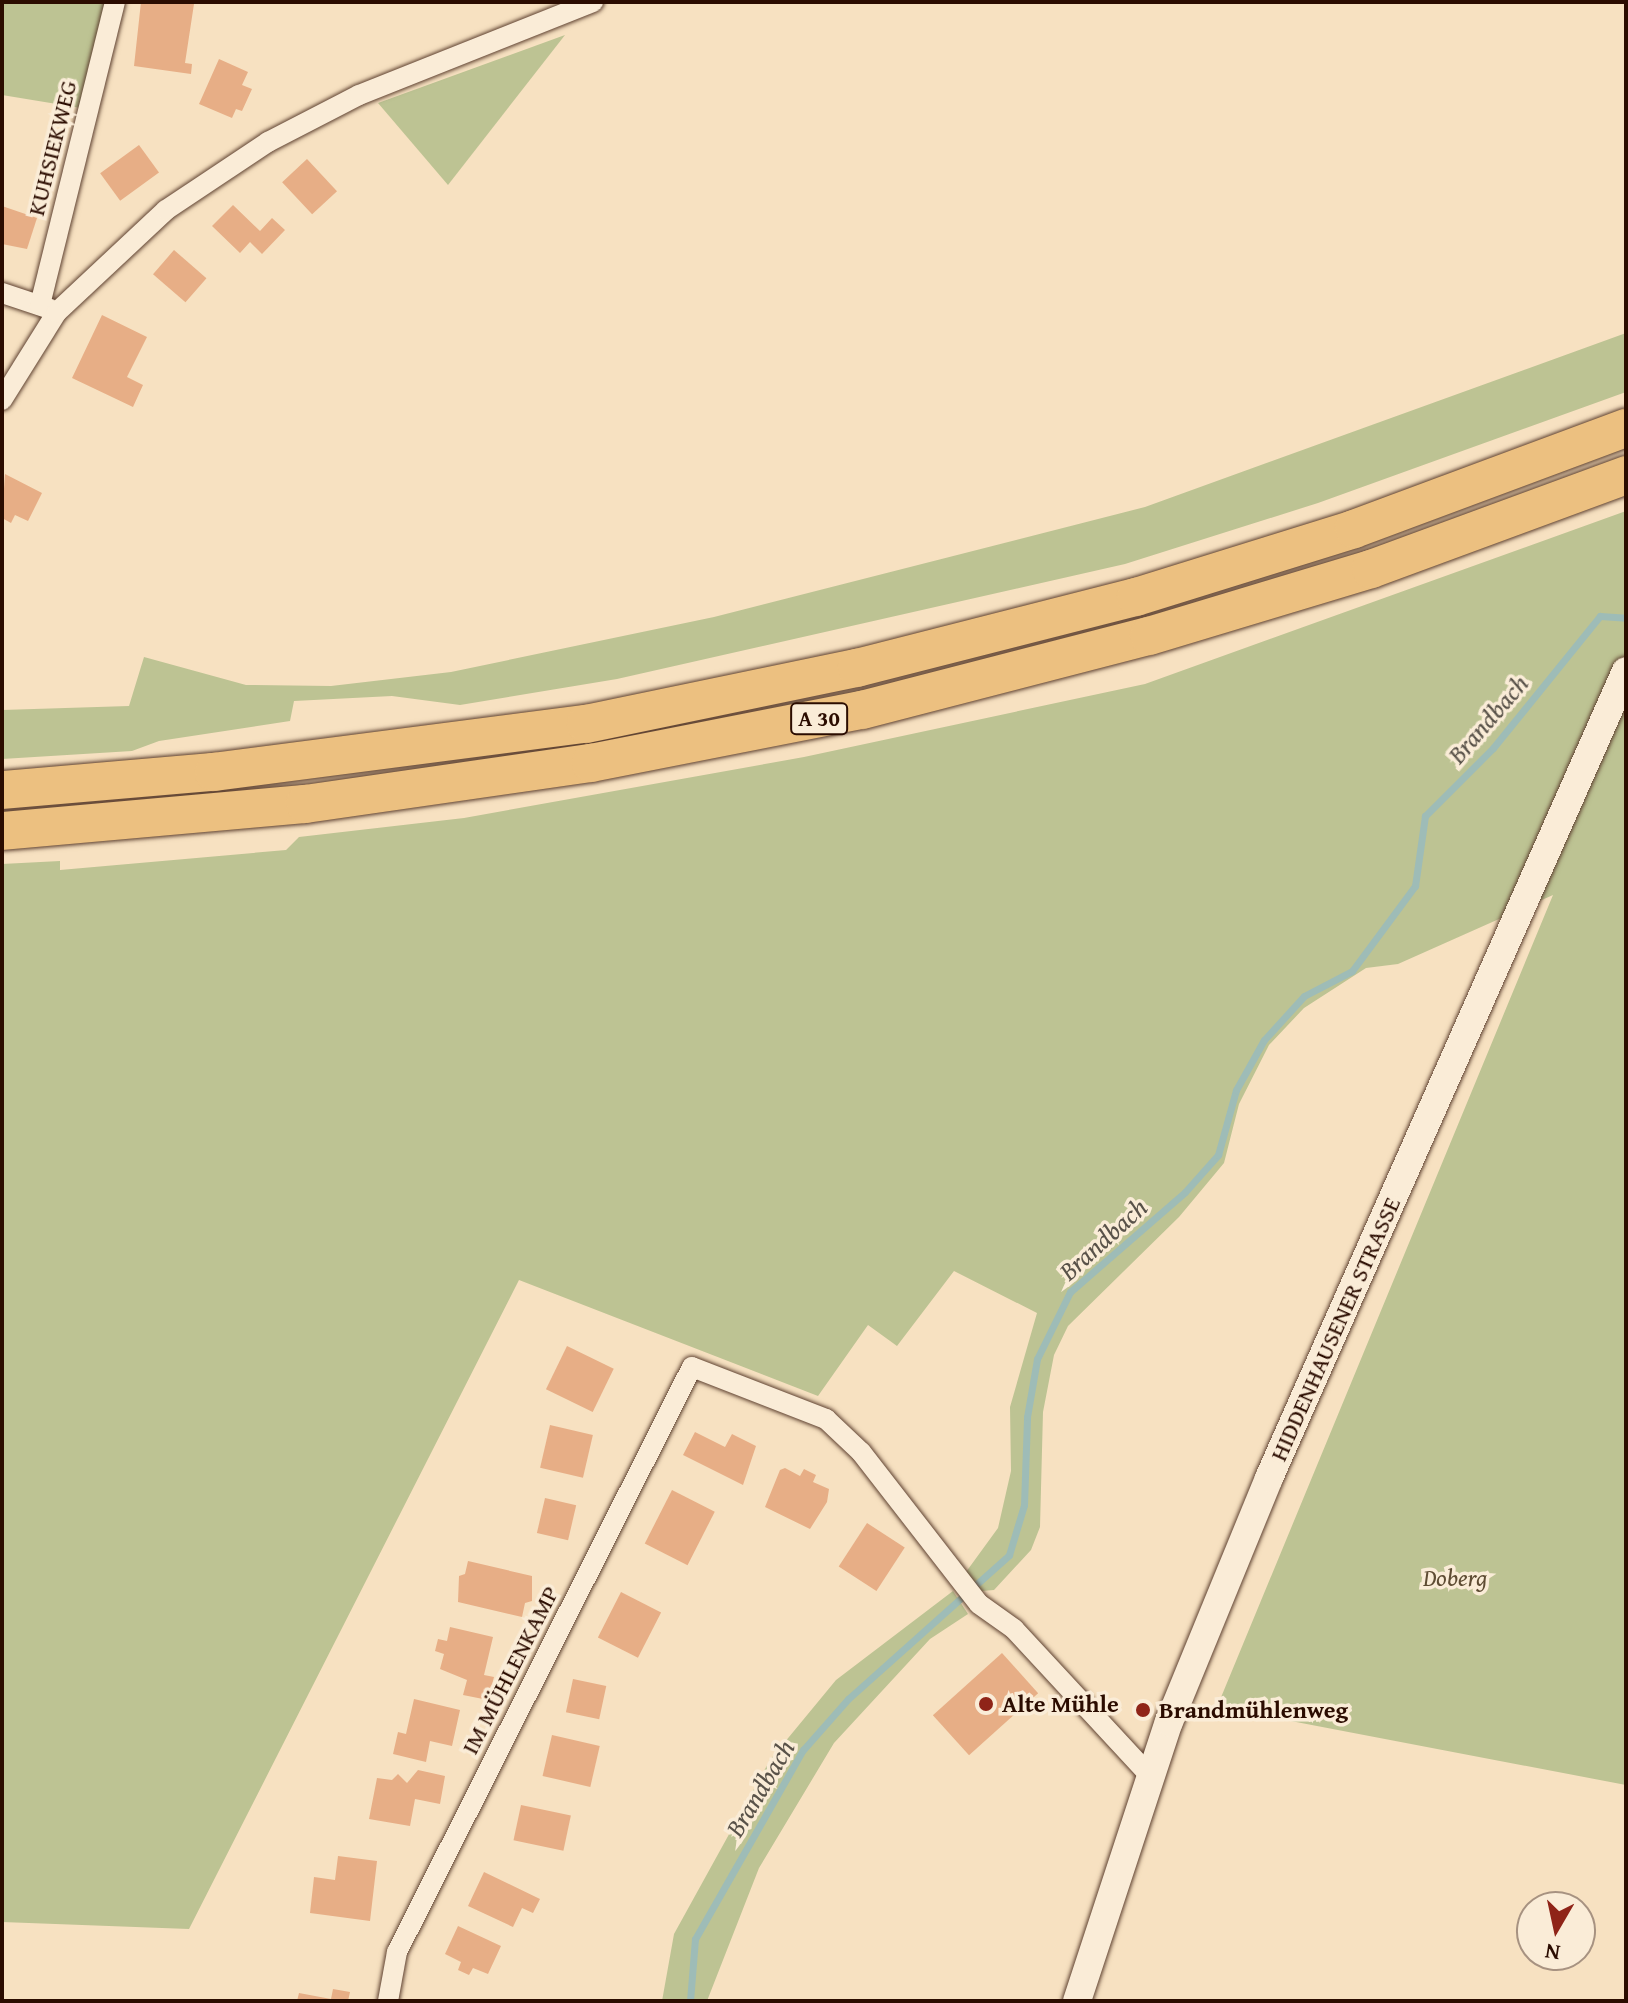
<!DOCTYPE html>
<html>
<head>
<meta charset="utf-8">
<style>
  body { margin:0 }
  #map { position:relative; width:1628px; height:2003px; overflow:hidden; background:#f7e1c1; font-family:"Gentium Book Plus",serif }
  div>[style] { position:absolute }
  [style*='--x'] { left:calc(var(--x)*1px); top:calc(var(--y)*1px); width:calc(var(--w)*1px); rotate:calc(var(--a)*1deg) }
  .green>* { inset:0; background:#bdc393 }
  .stream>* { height:7px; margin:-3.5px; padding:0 3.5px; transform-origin:3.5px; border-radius:3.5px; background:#9ebcb7 }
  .building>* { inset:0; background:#e7ae86; transform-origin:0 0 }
  .roads { filter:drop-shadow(0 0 2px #5e4130) drop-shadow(0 0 2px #5e4130) }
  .street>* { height:20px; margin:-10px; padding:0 10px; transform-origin:10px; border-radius:10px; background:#faecd7 }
  .secondary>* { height:28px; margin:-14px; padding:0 14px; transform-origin:14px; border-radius:14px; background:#faecd7 }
  .highway>* { height:38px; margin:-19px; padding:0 19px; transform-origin:19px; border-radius:19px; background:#ecc080 }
  .dots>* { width:22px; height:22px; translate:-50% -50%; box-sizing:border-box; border:4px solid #faecd7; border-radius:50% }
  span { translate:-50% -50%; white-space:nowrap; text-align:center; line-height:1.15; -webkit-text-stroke:7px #faecd7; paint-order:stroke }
  .shield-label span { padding:2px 6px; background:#faecd7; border:2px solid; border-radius:6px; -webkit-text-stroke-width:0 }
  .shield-label { font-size:22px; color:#2b0c00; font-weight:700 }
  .street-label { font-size:24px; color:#2b0c00 }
  .park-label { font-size:24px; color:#5e4c33; font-style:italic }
  .poi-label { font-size:24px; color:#2b0c00; font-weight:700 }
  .left { translate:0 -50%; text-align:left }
  .water-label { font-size:26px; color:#595249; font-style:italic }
  .frame { position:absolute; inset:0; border:4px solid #2b0c00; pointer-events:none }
  .north { position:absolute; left:1516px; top:1891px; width:80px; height:80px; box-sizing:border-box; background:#faecd7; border:2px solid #a79281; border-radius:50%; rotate:189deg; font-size:22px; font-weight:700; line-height:32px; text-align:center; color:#2b0c00 }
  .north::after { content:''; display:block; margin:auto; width:28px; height:36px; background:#8f2418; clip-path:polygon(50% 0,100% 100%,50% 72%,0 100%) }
</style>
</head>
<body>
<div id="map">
  <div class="green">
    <i style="clip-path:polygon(2px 2px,116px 2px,81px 108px,2px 95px)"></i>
    <i style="clip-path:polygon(565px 35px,448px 185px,378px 103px)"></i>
    <i style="clip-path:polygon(1626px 333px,1626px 392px,1318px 503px,1125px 564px,617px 679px,460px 705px,392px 696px,294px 701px,290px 721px,159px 741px,132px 751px,2px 759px,2px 710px,129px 706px,144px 657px,246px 685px,331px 686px,451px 672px,714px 617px,1145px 507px)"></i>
    <i style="clip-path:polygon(1626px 511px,1626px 1785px,1217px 1707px,1553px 895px,1398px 964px,1366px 968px,1304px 1008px,1269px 1045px,1239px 1104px,1224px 1163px,1179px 1217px,1068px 1326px,1054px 1355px,1043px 1412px,1040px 1527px,1031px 1550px,994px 1590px,982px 1591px,966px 1572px,998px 1528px,1011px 1471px,1010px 1407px,1037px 1313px,954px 1271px,897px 1346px,868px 1325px,818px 1396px,519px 1280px,189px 1929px,2px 1922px,2px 864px,60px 861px,60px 870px,286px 850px,299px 837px,464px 818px,804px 757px,1145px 684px)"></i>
    <i style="clip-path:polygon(953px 1591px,968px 1614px,930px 1639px,834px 1743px,759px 1868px,707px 2001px,662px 2001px,674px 1934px,770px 1760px,836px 1680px)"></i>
  </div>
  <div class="stream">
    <i style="--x:690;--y:2001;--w:62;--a:-85.4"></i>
    <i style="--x:695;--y:1939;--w:218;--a:-60.3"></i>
    <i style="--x:803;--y:1750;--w:68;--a:-48.6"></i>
    <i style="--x:848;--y:1699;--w:216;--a:-41.8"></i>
    <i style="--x:1009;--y:1555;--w:52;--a:-73.3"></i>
    <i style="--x:1024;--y:1505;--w:88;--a:-88"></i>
    <i style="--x:1027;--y:1417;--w:59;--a:-80.2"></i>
    <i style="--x:1037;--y:1359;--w:75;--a:-63.8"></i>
    <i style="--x:1070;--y:1292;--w:152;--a:-41"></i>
    <i style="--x:1185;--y:1192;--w:50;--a:-48.3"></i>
    <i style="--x:1218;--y:1155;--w:67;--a:-74.5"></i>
    <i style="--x:1236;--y:1090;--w:57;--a:-60.8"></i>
    <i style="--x:1264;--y:1040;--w:59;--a:-47.7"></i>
    <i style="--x:1304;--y:996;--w:54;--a:-27.5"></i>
    <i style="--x:1352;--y:971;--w:106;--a:-53.5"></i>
    <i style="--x:1415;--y:886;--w:71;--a:-81.9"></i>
    <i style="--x:1425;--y:816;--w:96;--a:-45"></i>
    <i style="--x:1493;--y:748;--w:170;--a:-51"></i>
    <i style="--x:1600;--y:616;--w:26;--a:4"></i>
  </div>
  <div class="building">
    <i style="clip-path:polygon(141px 2px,194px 4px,185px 63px,192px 64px,191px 74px,134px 66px)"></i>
    <i style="clip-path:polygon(219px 59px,248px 72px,242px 85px,252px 89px,242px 111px,236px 109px,232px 118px,199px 104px)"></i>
    <i style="left:139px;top:145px;width:34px;height:48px;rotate:54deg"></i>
    <i style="left:307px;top:159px;width:44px;height:34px;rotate:47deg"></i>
    <i style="clip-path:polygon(233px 205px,260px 231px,272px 218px,285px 230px,262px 254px,250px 242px,240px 253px,212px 226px)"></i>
    <i style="clip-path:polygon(2px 206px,37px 218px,27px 249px,2px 244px)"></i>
    <i style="left:174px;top:250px;width:43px;height:32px;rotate:41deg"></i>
    <i style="clip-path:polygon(102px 315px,147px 337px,127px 377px,143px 385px,133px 407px,72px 378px)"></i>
    <i style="clip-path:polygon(5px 474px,42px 493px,28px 521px,15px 515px,11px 523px,2px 518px)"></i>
    <i style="left:567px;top:1346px;width:52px;height:48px;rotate:26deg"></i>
    <i style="left:550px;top:1425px;width:44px;height:44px;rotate:13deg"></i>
    <i style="clip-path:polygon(695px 1432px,725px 1447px,732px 1434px,756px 1446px,743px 1485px,683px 1455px)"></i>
    <i style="clip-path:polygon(785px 1468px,800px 1476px,804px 1469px,816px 1475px,813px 1482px,829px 1489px,827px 1502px,810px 1529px,765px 1507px,780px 1470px)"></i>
    <i style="left:672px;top:1490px;width:48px;height:60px;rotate:27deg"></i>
    <i style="left:545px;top:1498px;width:32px;height:36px;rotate:13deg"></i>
    <i style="left:867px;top:1523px;width:45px;height:52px;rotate:33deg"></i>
    <i style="clip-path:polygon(468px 1561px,532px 1576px,532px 1601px,525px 1603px,522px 1617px,458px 1602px,459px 1576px,465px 1574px)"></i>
    <i style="left:621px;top:1592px;width:45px;height:51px;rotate:27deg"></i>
    <i style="clip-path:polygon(450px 1627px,493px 1637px,484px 1675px,494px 1677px,488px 1700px,463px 1695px,467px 1680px,440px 1669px,444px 1654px,435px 1651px,438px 1639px,447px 1641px)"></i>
    <i style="left:1002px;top:1653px;width:54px;height:93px;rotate:48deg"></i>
    <i style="left:573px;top:1679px;width:34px;height:34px;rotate:12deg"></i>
    <i style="clip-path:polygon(414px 1699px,460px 1710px,452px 1746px,430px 1741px,426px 1762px,393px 1754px,398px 1732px,406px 1734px)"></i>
    <i style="left:552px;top:1735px;width:49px;height:42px;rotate:13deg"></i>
    <i style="clip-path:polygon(418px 1770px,445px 1776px,440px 1804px,415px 1799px,410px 1826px,369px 1819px,377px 1778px,392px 1780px,398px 1774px,407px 1783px)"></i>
    <i style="left:521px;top:1805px;width:51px;height:36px;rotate:12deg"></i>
    <i style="clip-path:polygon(338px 1856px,377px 1861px,370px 1921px,310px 1913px,314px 1877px,335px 1880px)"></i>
    <i style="clip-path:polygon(484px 1872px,540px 1899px,533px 1913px,522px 1908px,513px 1927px,468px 1906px)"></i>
    <i style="clip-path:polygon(458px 1926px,501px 1946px,488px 1974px,473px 1968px,469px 1975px,458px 1970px,461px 1962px,445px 1954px)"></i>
    <i style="clip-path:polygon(333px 1989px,350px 1992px,348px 2001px,297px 2001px,299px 1993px,331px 1999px)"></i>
  </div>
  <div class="roads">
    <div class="street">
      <i style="--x:2;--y:293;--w:51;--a:18.4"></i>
      <i style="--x:40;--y:305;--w:312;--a:-76.1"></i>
      <i style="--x:2;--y:400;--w:104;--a:-58"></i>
      <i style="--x:57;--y:312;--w:149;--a:-43.1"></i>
      <i style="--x:166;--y:210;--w:123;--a:-33.7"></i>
      <i style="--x:268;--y:142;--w:102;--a:-27.3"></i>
      <i style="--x:359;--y:95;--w:252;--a:-21.7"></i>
      <i style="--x:388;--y:2001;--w:50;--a:-79.6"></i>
      <i style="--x:397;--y:1952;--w:655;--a:-63.24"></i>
      <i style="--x:692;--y:1367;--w:144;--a:21.2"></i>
      <i style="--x:826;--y:1419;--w:48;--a:43.3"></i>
      <i style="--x:861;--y:1452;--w:192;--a:52.2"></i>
      <i style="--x:979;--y:1604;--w:43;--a:35.5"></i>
      <i style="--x:1014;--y:1629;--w:200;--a:47.2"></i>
    </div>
    <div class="secondary">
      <i style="--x:1077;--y:2001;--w:294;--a:-71.8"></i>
      <i style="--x:1169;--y:1722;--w:264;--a:-67.7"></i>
      <i style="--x:1269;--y:1478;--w:882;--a:-66.14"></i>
    </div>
    <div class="highway">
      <i style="--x:2;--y:790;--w:213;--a:-4.9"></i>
      <i style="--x:214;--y:772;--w:375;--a:-7.4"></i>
      <i style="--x:586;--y:724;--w:277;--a:-11.7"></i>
      <i style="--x:857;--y:668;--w:288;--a:-14.3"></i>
      <i style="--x:1136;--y:597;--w:228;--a:-17.3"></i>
      <i style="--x:1354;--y:529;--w:290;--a:-20.4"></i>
      <i style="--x:2;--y:831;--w:304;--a:-5.1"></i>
      <i style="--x:305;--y:804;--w:289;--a:-8.2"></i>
      <i style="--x:591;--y:763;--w:276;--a:-11.1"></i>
      <i style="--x:862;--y:710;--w:296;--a:-14.5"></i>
      <i style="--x:1149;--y:636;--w:232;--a:-16.8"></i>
      <i style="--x:1371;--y:569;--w:272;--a:-20.2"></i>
    </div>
  </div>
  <div class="dots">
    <i style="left:986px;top:1704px;background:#8f2418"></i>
    <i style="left:1143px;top:1710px;background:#8f2418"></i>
  </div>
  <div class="shield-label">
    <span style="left:819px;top:719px">A 30</span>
  </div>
  <div class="street-label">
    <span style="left:52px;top:148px;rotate:-76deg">KUHSIEKWEG</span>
    <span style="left:1335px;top:1329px;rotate:-66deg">HIDDENHAUSENER STRASSE</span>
    <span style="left:510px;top:1670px;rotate:-63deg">IM MÜHLENKAMP</span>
  </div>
  <div class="park-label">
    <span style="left:1455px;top:1578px">Doberg</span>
  </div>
  <div class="poi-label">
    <span class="left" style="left:1002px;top:1704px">Alte Mühle</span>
    <span class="left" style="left:1159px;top:1710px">Brandmühlenweg</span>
  </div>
  <div class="water-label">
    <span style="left:1488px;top:719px;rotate:-49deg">Brandbach</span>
    <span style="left:1103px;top:1239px;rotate:-42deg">Brandbach</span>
    <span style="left:760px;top:1788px;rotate:-59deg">Brandbach</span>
  </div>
  <div class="frame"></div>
  <div class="north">N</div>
</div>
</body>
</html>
